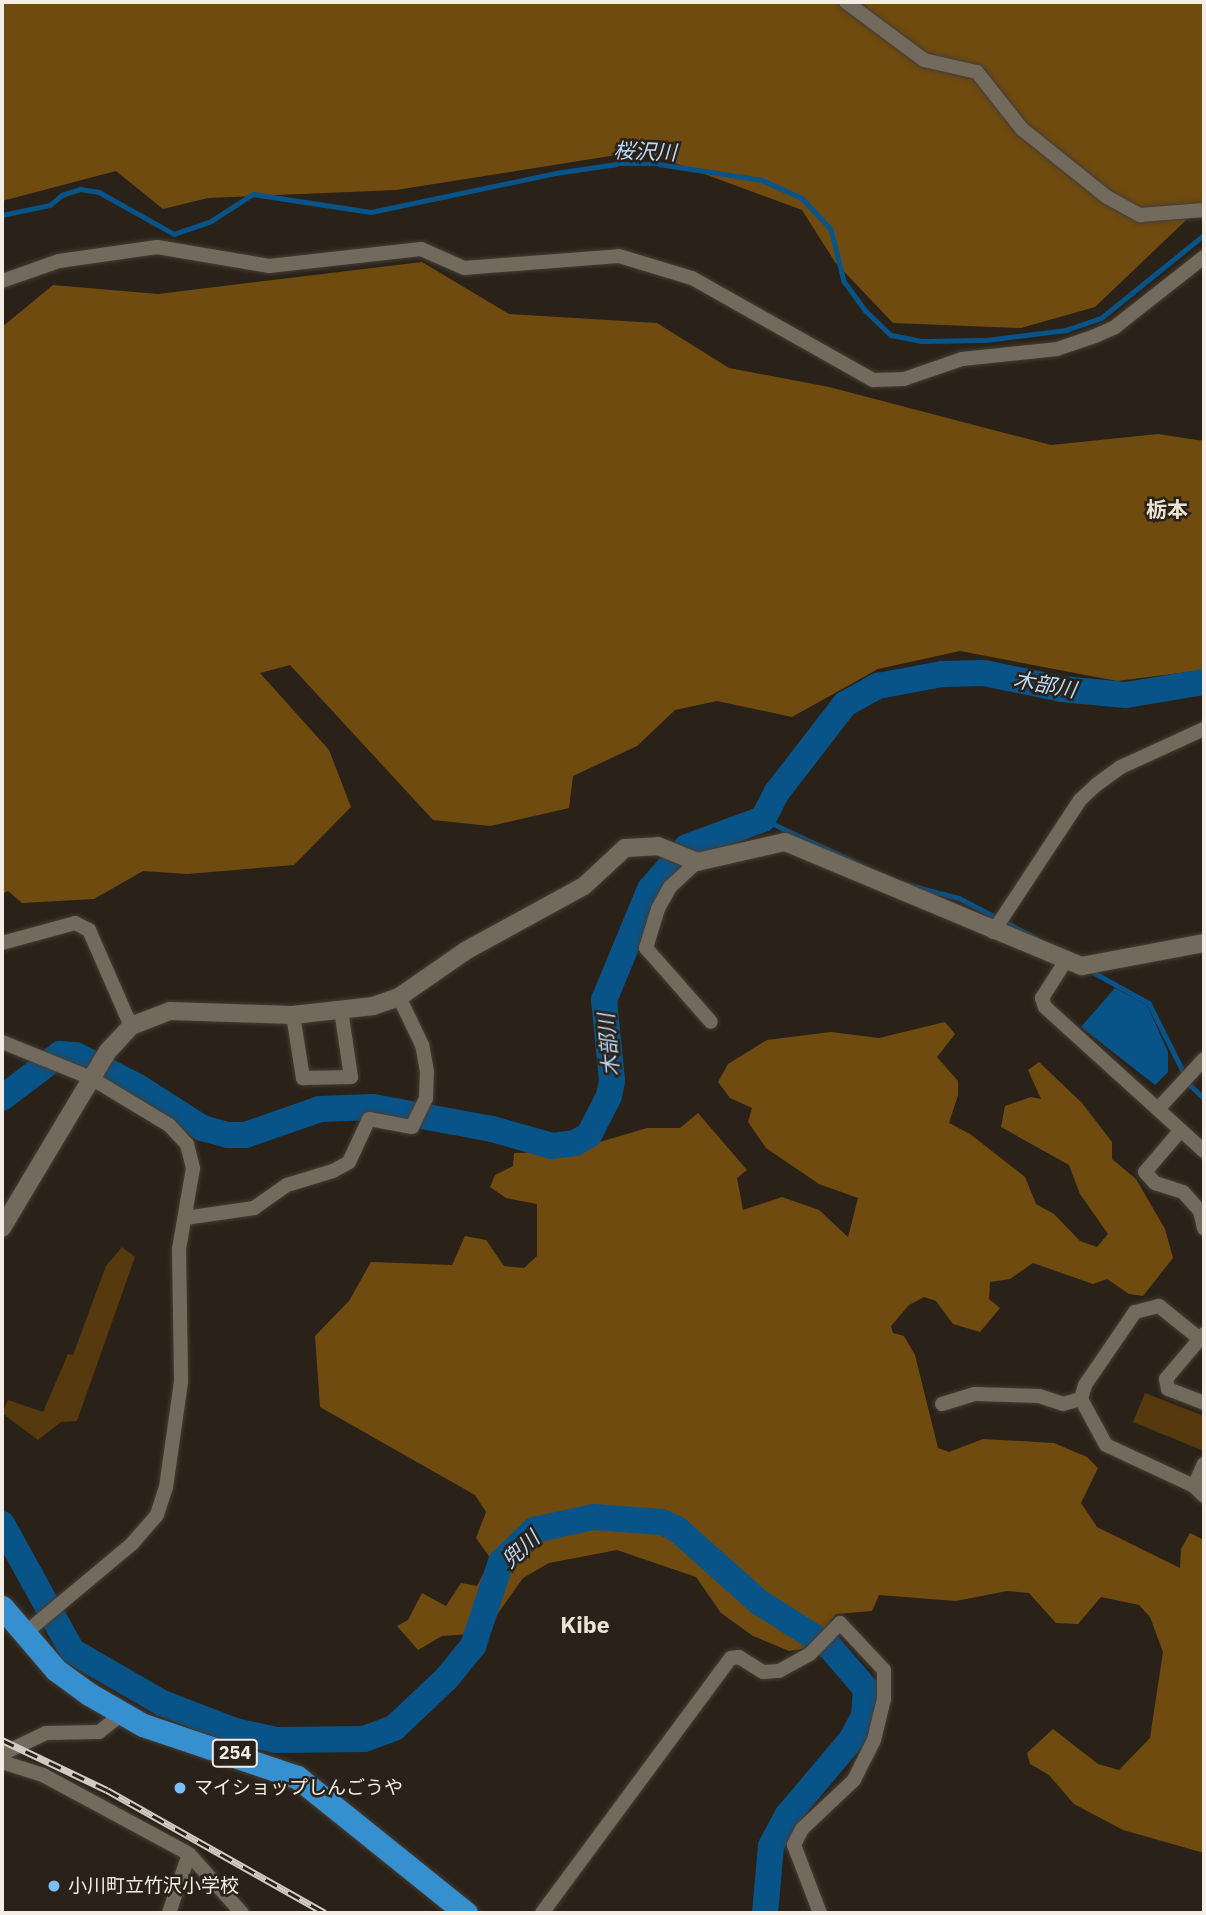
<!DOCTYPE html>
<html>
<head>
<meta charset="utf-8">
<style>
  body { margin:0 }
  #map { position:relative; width:1206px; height:1915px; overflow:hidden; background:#2a2218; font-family:"IBM Plex Sans","Noto Sans JP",sans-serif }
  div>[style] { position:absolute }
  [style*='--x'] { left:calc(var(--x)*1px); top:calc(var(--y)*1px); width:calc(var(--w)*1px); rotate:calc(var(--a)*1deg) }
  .green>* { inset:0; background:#56390d }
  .forest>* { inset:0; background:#704b0f }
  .water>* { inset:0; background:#085489 }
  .stream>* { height:4.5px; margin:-2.25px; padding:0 2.25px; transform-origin:2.25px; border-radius:2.25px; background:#085489 }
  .river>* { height:26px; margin:-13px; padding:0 13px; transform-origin:13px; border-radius:13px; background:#085489 }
  .roads { filter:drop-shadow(0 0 2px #443d36) drop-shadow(0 0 2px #443d36) }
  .minor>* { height:14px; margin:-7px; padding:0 7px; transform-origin:7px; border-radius:7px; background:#736a5e }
  .tertiary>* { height:18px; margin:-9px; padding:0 9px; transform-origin:9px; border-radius:9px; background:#736a5e }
  .trunk>* { height:23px; margin:-11.5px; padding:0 11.5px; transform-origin:11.5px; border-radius:11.5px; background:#3690d0 }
  .rail>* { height:7px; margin-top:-3.5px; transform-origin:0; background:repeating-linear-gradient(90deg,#2a2218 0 13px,#d2cbc4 0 26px); box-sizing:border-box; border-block:2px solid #d2cbc4 }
  .dots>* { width:19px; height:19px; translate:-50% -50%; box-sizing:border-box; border:4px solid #2a2218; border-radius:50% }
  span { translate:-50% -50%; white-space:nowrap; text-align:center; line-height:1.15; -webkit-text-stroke:5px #2a2218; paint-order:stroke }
  .shield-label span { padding:2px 5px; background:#2a2218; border:2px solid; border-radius:5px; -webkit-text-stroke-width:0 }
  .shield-label { font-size:18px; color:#f3ede6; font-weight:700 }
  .poi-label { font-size:19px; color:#f3ede6 }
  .left { translate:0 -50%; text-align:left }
  .water-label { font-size:21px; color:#b8d9f8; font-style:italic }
  .neighbourhood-label { font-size:21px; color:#ede2d4; font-weight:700 }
  .quarter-label { font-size:23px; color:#ede2d4; font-weight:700 }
  .frame { position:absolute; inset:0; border:4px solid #f3ede6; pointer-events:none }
</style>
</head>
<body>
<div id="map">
  <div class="green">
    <i style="clip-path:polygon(122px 1247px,135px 1257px,77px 1421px,61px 1422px,38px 1440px,2px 1413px,8px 1400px,43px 1412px,68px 1354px,73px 1355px,106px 1266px)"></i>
    <i style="clip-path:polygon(1145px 1393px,1204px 1416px,1204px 1451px,1133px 1422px)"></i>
  </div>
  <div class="forest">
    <i style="clip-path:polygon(2px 2px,1204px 2px,1204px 203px,1095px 307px,1021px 328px,893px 323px,835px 262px,802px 210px,642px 151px,396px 190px,208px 198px,163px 209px,116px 171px,2px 201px)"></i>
    <i style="clip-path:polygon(422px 262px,509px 314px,657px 323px,729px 368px,829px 387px,1051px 445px,1158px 434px,1204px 441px,1204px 670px,1117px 681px,960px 651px,878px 669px,792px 717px,717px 701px,675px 710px,637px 746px,573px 776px,569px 808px,490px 826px,433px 820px,290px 665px,260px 673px,329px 750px,351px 807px,294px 865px,187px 874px,143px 871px,94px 899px,22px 903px,8px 891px,2px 894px,2px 327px,53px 285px,158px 294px)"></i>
    <i style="clip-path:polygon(945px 1022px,955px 1034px,937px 1057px,958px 1081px,958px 1095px,949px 1123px,970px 1134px,1025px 1177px,1036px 1204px,1054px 1214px,1080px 1241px,1097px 1247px,1108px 1234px,1080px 1194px,1069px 1165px,1001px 1127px,1005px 1106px,1031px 1097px,1041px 1099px,1028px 1070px,1039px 1062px,1082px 1103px,1112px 1142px,1112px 1159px,1136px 1179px,1165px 1229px,1173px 1258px,1143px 1296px,1129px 1294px,1107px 1279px,1093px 1284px,1033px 1263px,1010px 1279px,990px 1282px,989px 1299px,1000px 1308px,980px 1332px,953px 1324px,936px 1301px,924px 1297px,909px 1305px,891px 1326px,893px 1333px,904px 1336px,915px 1355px,938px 1448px,949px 1452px,983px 1439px,1054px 1443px,1087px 1457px,1098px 1468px,1081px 1503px,1097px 1527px,1180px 1568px,1181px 1549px,1190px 1533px,1204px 1540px,1204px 1853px,1123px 1830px,1074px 1804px,1049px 1775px,1030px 1764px,1027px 1753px,1053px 1729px,1098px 1764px,1119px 1770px,1150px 1738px,1163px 1652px,1150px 1617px,1139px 1605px,1101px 1597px,1078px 1624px,1056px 1623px,1029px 1593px,1007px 1591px,956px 1601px,879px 1595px,872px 1611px,836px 1614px,809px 1648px,789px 1651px,753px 1636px,721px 1613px,696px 1577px,617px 1550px,549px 1563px,523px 1578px,484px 1633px,442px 1636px,418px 1650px,397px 1626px,408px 1620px,422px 1593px,446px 1606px,461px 1583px,477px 1586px,491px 1559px,476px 1538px,486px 1512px,475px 1495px,320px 1407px,315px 1336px,349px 1301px,371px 1262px,452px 1265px,465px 1236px,486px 1240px,504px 1266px,524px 1268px,537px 1256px,537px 1204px,506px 1198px,490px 1187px,495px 1175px,513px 1166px,514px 1153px,566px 1152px,647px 1128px,680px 1128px,698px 1113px,747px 1170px,737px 1178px,743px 1210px,782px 1197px,819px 1210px,848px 1237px,858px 1198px,819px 1184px,766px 1148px,748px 1122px,752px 1108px,730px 1098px,718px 1082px,728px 1064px,767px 1040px,831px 1032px,879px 1038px)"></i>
  </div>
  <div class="water">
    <i style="clip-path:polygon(1115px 988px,1147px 1005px,1168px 1052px,1168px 1072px,1155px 1085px,1081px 1027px)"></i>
  </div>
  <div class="stream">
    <i style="--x:2;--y:215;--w:49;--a:-11.8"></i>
    <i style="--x:50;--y:205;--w:16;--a:-40"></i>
    <i style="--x:62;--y:195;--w:19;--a:-18"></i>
    <i style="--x:80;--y:189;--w:19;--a:9"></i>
    <i style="--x:99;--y:192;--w:86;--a:29.2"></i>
    <i style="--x:174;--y:234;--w:39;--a:-19"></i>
    <i style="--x:211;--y:221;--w:50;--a:-32.7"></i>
    <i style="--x:253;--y:194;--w:119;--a:8.7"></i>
    <i style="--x:371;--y:212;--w:189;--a:-11.9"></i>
    <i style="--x:556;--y:173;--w:61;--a:-8.5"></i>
    <i style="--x:616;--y:164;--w:43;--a:0"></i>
    <i style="--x:659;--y:164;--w:104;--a:8.8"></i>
    <i style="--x:762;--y:180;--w:44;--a:24.2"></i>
    <i style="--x:802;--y:198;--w:42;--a:46.9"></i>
    <i style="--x:831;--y:229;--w:54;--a:76"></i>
    <i style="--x:844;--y:281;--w:36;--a:54"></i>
    <i style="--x:865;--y:310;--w:36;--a:44"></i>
    <i style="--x:891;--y:335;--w:32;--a:11"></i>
    <i style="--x:922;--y:341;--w:64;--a:-0.9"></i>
    <i style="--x:986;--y:340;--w:81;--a:-7.1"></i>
    <i style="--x:1066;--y:330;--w:37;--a:-19"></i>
    <i style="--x:1101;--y:318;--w:132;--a:-38.9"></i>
    <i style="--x:763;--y:819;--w:106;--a:25.1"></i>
    <i style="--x:905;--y:884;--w:56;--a:14.5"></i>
    <i style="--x:959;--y:898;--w:87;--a:27.5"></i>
    <i style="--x:1091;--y:971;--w:66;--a:28.9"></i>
    <i style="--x:1149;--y:1003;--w:92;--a:63.4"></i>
    <i style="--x:1190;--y:1085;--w:19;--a:43"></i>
  </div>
  <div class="river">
    <i style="--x:2;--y:1098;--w:73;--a:-37.2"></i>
    <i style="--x:60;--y:1054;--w:16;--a:4"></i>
    <i style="--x:76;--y:1055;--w:70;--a:27.3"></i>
    <i style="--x:138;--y:1087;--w:76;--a:32.6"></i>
    <i style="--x:202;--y:1128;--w:27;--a:15"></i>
    <i style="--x:228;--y:1135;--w:17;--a:0"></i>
    <i style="--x:245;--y:1135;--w:79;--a:-19.1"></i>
    <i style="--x:320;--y:1109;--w:53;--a:-2.2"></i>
    <i style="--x:373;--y:1107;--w:121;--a:10.5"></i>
    <i style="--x:492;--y:1129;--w:62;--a:15.8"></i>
    <i style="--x:552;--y:1146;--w:23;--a:-7"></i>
    <i style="--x:575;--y:1143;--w:16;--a:-30"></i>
    <i style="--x:589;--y:1135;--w:44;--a:-62.9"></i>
    <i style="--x:609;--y:1096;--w:16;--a:-79"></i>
    <i style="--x:612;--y:1080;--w:80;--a:-95.7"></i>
    <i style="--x:604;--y:1000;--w:120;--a:-67.5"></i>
    <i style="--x:650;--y:889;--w:56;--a:-48.6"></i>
    <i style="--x:687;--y:847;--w:81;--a:-20.2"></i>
    <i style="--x:763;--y:819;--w:30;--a:-63"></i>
    <i style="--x:777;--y:792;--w:111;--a:-52.3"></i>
    <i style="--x:845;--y:704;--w:38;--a:-29"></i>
    <i style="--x:878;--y:686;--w:65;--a:-10.6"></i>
    <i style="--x:942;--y:674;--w:42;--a:-1.4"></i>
    <i style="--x:984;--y:673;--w:80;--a:11.6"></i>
    <i style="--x:1062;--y:689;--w:64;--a:5.4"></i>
    <i style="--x:1126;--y:695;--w:79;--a:-9.5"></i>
    <i style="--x:2;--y:1524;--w:145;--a:61.1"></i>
    <i style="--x:72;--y:1651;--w:104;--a:30"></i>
    <i style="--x:162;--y:1703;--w:78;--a:21"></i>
    <i style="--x:235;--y:1731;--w:42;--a:12.4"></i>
    <i style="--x:276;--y:1740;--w:88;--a:-0.7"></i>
    <i style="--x:364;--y:1739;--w:32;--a:-20"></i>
    <i style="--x:394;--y:1728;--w:71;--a:-43.3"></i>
    <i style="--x:446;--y:1679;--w:43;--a:-50.7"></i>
    <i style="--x:473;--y:1646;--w:89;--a:-71.6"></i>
    <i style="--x:501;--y:1562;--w:46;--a:-44.1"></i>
    <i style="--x:534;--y:1530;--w:60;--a:-12.4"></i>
    <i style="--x:593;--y:1517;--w:69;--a:4.1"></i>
    <i style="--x:662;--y:1522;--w:17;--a:25"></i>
    <i style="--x:677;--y:1529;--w:110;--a:41.7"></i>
    <i style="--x:759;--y:1602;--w:84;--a:32.4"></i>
    <i style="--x:830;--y:1647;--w:55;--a:49.4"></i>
    <i style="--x:866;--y:1689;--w:27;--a:94"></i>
    <i style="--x:864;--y:1716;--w:27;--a:118"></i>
    <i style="--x:851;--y:1740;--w:99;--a:130.1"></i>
    <i style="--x:787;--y:1816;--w:34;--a:118"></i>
    <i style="--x:771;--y:1846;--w:67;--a:95.1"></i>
  </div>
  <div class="roads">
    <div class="minor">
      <i style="--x:846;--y:2;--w:97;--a:36.6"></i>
      <i style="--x:924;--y:60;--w:54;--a:12.8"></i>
      <i style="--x:977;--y:72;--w:73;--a:51.7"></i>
      <i style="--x:1022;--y:129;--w:109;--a:38.7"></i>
      <i style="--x:1107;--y:197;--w:38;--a:29"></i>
      <i style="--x:1140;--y:215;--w:64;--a:-4.5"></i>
      <i style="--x:2;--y:281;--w:60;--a:-19.3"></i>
      <i style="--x:59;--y:261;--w:99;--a:-8.1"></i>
      <i style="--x:157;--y:247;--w:114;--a:9.6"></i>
      <i style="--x:269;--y:266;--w:153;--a:-6.4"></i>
      <i style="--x:421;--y:249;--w:47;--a:23.8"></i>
      <i style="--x:464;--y:268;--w:155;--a:-4.4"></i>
      <i style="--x:619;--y:256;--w:76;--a:16.8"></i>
      <i style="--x:692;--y:278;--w:208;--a:29.4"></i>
      <i style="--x:873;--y:380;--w:31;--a:-2"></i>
      <i style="--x:904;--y:379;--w:61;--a:-19"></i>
      <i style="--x:962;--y:359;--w:96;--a:-6"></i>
      <i style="--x:1057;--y:349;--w:40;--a:-18.9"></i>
      <i style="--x:1095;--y:336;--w:22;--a:-24"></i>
      <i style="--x:1115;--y:327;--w:113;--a:-38.2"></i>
      <i style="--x:697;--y:862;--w:37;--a:137"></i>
      <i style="--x:670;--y:887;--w:25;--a:119"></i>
      <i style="--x:658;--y:909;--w:41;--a:107.1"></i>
      <i style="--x:646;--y:948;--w:98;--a:48.7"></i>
      <i style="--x:993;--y:932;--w:158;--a:-56.6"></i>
      <i style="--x:1080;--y:800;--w:22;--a:-43"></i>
      <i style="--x:1096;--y:785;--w:31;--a:-36"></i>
      <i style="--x:1121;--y:767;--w:91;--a:-24.6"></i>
      <i style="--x:2;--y:943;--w:76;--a:-15.3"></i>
      <i style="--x:75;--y:923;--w:16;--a:27"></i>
      <i style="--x:89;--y:930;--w:105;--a:66.4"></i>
      <i style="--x:1065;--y:962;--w:43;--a:122.6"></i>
      <i style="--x:1042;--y:998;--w:9;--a:72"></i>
      <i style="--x:1045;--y:1007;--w:215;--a:42.2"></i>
      <i style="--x:293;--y:1015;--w:64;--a:81"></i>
      <i style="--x:303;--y:1078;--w:48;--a:-1.2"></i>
      <i style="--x:351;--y:1077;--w:68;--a:-98.5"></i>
      <i style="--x:2;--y:1042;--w:96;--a:22"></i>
      <i style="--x:91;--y:1078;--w:91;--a:31.1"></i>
      <i style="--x:169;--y:1125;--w:26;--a:47"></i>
      <i style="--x:187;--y:1144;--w:25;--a:76"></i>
      <i style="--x:193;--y:1168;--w:82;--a:99.8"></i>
      <i style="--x:179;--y:1249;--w:133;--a:89.1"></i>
      <i style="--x:181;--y:1382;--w:106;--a:98.1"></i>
      <i style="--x:166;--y:1487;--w:29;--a:108"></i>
      <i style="--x:157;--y:1515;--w:37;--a:131"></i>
      <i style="--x:133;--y:1543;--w:143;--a:140.1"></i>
      <i style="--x:1158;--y:1109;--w:68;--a:-47.4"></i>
      <i style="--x:1181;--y:1130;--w:55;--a:130.6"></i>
      <i style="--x:1145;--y:1172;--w:15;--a:48"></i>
      <i style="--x:1155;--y:1183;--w:29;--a:18"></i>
      <i style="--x:1183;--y:1192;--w:25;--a:48"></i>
      <i style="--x:1200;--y:1211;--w:18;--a:77"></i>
      <i style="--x:185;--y:1218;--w:70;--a:-8.2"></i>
      <i style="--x:254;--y:1208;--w:40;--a:-34.9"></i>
      <i style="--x:287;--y:1185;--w:48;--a:-16.9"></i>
      <i style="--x:333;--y:1171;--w:18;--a:-29"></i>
      <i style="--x:349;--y:1162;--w:47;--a:-65.1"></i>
      <i style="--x:369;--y:1119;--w:44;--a:10.5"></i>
      <i style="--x:412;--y:1127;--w:32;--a:-64"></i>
      <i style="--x:426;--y:1098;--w:26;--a:-88"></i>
      <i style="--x:427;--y:1072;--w:27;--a:-100"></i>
      <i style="--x:422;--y:1045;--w:53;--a:-115.6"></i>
      <i style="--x:1204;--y:1334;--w:59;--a:130.2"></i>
      <i style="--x:1166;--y:1379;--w:10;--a:79"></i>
      <i style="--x:1168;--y:1389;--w:39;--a:21"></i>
      <i style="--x:1200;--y:1339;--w:53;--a:-141.2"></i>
      <i style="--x:1159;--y:1306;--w:25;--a:166"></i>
      <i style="--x:1135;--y:1312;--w:88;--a:124.4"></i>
      <i style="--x:1085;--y:1385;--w:15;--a:106"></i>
      <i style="--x:1081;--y:1399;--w:52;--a:61.5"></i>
      <i style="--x:1106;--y:1445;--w:97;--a:25"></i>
      <i style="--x:1194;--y:1486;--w:14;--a:45"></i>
      <i style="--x:942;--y:1404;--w:34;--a:-17"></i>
      <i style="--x:975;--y:1394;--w:64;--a:1.8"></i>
      <i style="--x:1039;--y:1396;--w:25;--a:18"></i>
      <i style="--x:1063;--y:1404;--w:19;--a:-16"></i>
      <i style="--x:1194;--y:1486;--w:24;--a:-66"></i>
      <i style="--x:2;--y:1754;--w:49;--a:-25.5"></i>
      <i style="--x:46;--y:1733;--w:53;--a:-1.1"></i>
      <i style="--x:99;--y:1732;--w:28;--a:-38"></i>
      <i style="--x:2;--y:1762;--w:43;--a:17.6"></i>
      <i style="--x:43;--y:1775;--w:166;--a:28.4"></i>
      <i style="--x:189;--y:1854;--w:79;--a:48.1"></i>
      <i style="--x:169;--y:1913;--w:62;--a:-71.3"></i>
      <i style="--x:542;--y:1913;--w:317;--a:-53.5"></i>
      <i style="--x:731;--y:1658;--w:8;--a:-7"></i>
      <i style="--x:739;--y:1657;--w:28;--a:32"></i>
      <i style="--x:763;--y:1672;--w:16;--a:-4"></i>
      <i style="--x:779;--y:1671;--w:35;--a:-29"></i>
      <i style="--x:810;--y:1654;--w:43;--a:-45.9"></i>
      <i style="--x:840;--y:1623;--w:64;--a:46.9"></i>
      <i style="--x:884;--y:1670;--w:29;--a:90"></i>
      <i style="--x:884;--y:1699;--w:42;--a:103.7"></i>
      <i style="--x:874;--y:1740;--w:45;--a:116.6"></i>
      <i style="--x:854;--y:1780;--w:71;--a:136.7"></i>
      <i style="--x:802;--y:1829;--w:18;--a:117"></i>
      <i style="--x:794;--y:1845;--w:73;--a:69.1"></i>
    </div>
    <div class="tertiary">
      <i style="--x:2;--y:1228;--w:206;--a:-59.1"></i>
      <i style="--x:108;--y:1051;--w:34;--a:-47"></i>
      <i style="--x:131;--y:1026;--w:42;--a:-21"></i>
      <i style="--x:170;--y:1011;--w:123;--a:1.9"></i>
      <i style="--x:293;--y:1015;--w:81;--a:-6.4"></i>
      <i style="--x:373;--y:1006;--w:28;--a:-19"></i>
      <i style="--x:399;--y:997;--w:83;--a:-34.7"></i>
      <i style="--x:467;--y:950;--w:133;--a:-28.7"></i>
      <i style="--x:584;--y:886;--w:56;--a:-42.8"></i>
      <i style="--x:625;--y:848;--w:33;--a:-3"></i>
      <i style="--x:658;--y:846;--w:42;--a:22.3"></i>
      <i style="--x:697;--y:862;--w:90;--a:-12.8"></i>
      <i style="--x:785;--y:842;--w:322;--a:22.7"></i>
      <i style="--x:1082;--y:966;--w:124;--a:-10.7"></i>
    </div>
    <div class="trunk">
      <i style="--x:2;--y:1607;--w:83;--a:49.4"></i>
      <i style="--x:56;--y:1670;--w:41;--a:36"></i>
      <i style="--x:89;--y:1694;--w:62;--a:29.9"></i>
      <i style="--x:143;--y:1725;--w:163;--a:18.7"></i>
      <i style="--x:297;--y:1777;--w:217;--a:38.8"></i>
    </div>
  </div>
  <div class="rail">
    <i style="--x:2;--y:1740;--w:116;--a:25.5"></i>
    <i style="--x:107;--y:1790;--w:250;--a:29.4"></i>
  </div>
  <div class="dots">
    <i style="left:180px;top:1788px;background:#7cbef9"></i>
    <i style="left:54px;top:1886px;background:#7cbef9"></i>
  </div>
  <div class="shield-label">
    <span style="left:235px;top:1753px">254</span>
  </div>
  <div class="poi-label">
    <span class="left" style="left:194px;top:1788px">マイショップしんごうや</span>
    <span class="left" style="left:68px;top:1886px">小川町立竹沢小学校</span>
  </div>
  <div class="water-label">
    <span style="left:645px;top:151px;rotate:2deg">桜沢川</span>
    <span style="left:1045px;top:684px;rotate:10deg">木部川</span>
    <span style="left:608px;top:1045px;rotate:-95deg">木部川</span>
    <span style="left:520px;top:1549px;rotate:-43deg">兜川</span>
  </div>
  <div class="neighbourhood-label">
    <span style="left:1167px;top:509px">栃本</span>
  </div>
  <div class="quarter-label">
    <span style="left:585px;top:1624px">Kibe</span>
  </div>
  <div class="frame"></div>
</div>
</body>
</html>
